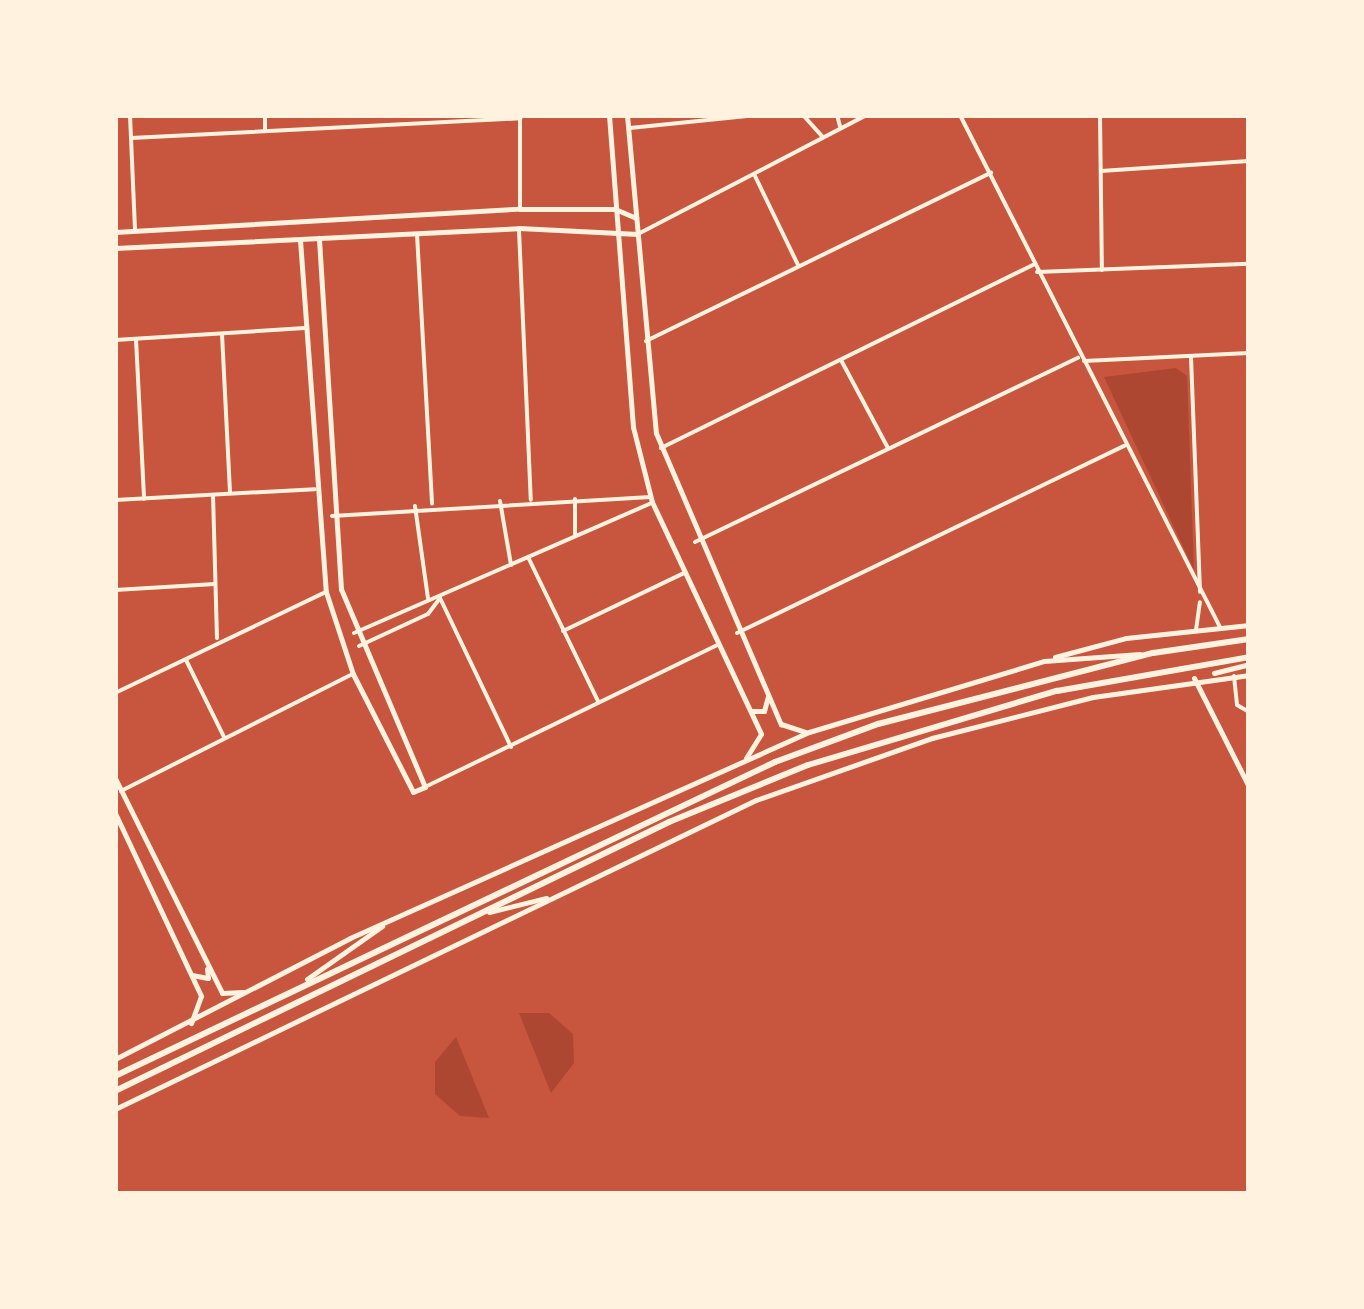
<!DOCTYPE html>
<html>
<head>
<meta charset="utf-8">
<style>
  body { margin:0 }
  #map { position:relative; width:1364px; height:1309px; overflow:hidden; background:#c8553d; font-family:"PT Sans Narrow",sans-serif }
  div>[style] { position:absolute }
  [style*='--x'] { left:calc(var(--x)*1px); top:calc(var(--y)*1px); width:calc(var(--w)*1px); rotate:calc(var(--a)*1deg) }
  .green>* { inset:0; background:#ae4732 }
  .minor>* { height:4px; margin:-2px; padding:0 2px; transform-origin:2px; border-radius:2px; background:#fff3e0 }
  .tertiary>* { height:5px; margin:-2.5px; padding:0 2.5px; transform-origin:2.5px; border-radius:2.5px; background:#fff3e0 }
  .secondary>* { height:5px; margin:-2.5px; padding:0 2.5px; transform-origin:2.5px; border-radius:2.5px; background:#fff3e0 }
  .primary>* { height:6px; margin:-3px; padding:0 3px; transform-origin:3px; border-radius:3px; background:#fff3e0 }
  span { translate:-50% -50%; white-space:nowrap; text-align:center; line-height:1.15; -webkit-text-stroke:8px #fff3e0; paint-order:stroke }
  .frame { position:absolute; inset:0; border:118px solid #fff3e0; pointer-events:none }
</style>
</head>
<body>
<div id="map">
  <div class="green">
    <i style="clip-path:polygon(1176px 368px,1187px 376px,1194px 570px,1104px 377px)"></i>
    <i style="clip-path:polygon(519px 1013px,549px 1013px,573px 1034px,574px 1063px,551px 1093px)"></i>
    <i style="clip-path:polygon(456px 1037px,489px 1118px,460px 1116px,435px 1094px,435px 1062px)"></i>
  </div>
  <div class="minor">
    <i style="--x:130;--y:115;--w:115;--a:87.5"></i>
    <i style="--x:265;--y:115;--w:15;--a:90"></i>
    <i style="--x:520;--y:115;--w:94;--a:90"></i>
    <i style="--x:803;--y:115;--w:30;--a:48"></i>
    <i style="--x:837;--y:115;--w:11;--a:75"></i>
    <i style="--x:960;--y:115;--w:574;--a:63.08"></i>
    <i style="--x:1100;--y:115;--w:155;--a:89.3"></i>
    <i style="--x:630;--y:128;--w:130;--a:-5.8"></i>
    <i style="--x:131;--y:138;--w:390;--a:-2.9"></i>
    <i style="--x:1101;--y:171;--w:148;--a:-3.9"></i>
    <i style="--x:755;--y:176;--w:99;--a:64.2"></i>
    <i style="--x:519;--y:230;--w:270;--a:87.5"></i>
    <i style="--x:417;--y:234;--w:270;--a:86.8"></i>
    <i style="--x:638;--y:234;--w:258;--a:-27.5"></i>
    <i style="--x:1037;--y:272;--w:212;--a:-2.2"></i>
    <i style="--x:222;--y:334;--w:159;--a:87.1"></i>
    <i style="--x:136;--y:339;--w:160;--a:87.1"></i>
    <i style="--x:115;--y:340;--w:190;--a:-3.6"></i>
    <i style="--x:646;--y:341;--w:384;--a:-26"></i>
    <i style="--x:1191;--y:357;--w:235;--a:87.8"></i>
    <i style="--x:841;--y:360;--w:100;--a:61.9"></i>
    <i style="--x:1084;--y:361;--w:165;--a:-2.8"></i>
    <i style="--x:661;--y:448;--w:415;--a:-26.2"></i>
    <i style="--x:213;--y:495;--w:143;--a:88.4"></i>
    <i style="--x:115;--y:500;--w:200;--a:-3.1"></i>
    <i style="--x:500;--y:501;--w:65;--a:80.2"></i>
    <i style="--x:415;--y:506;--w:93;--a:82"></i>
    <i style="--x:332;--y:516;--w:319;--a:-3.4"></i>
    <i style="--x:575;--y:536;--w:37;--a:-90"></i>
    <i style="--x:695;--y:542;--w:425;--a:-25.7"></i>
    <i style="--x:528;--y:557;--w:160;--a:64.1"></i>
    <i style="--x:115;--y:590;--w:100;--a:-3.4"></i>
    <i style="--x:440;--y:598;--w:165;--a:64.5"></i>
    <i style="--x:1196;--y:630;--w:28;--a:-82"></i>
    <i style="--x:563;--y:631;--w:134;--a:-25.6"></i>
    <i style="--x:354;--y:633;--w:324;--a:-23.6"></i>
    <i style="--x:737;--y:633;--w:430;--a:-25.8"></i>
    <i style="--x:359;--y:646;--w:76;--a:-24.9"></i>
    <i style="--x:428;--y:614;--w:20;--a:-53"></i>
    <i style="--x:186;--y:660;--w:86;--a:63.7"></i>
    <i style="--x:1234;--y:676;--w:29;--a:84"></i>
    <i style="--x:1237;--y:705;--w:14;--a:30"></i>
    <i style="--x:115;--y:693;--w:234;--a:-25.6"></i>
    <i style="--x:425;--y:787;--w:325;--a:-25.9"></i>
    <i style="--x:121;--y:791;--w:260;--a:-26.8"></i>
  </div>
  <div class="tertiary">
    <i style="--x:609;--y:115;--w:313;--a:85.6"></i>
    <i style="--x:633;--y:427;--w:77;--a:75.8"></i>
    <i style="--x:652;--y:502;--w:256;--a:64.8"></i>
    <i style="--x:761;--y:734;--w:28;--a:122"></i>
    <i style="--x:627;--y:115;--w:319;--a:84.8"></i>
    <i style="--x:656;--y:433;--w:317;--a:66.8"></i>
    <i style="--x:781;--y:724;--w:26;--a:18"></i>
    <i style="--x:115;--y:232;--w:406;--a:-3.3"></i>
    <i style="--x:520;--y:209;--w:95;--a:0"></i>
    <i style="--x:615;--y:209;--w:23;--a:23"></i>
    <i style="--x:300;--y:240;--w:353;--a:85.8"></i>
    <i style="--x:326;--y:592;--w:86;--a:71.8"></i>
    <i style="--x:353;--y:674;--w:132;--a:63"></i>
    <i style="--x:413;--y:792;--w:13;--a:-23"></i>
    <i style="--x:425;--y:787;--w:215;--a:-113"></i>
    <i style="--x:341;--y:589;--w:352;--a:-93.6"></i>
    <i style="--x:115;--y:248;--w:404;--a:-2.8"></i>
    <i style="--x:519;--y:228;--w:119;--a:2.9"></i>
    <i style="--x:1194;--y:678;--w:122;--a:63.2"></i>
    <i style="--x:752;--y:711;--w:12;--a:0"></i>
    <i style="--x:764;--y:711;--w:16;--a:-75"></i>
    <i style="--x:115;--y:778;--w:240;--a:63.5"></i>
    <i style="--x:222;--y:993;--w:21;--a:-3"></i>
    <i style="--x:115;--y:813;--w:202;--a:64.8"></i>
    <i style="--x:201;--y:996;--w:29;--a:110"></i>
    <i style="--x:192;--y:975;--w:16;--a:11"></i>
    <i style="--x:208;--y:978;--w:9;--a:-96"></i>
  </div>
  <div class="secondary">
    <i style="--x:1055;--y:657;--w:73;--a:-15"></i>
    <i style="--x:1126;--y:638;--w:124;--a:-6"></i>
    <i style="--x:1214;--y:673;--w:36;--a:-14"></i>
    <i style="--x:489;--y:912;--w:59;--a:-13.8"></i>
    <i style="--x:307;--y:979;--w:92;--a:-35.2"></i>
    <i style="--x:115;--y:1059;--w:264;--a:-27.2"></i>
    <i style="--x:350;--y:938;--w:503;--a:-24.17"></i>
    <i style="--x:809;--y:732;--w:245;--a:-16.8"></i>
    <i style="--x:1044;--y:661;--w:96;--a:-4.2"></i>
    <i style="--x:115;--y:1109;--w:712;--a:-25.74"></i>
    <i style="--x:756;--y:800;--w:187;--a:-19.4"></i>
    <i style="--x:932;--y:738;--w:166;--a:-14.3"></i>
    <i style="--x:1093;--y:697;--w:158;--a:-8"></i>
  </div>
  <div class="primary">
    <i style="--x:115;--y:1076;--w:731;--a:-25.44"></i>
    <i style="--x:775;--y:762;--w:110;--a:-20.3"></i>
    <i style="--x:878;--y:724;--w:284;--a:-14.5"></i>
    <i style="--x:1153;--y:653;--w:97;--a:-8.3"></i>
    <i style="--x:115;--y:1091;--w:616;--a:-25.9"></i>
    <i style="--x:669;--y:822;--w:150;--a:-22.3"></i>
    <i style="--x:808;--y:765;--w:260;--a:-16.6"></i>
    <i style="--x:1057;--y:691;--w:195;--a:-10"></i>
  </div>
  <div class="frame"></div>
</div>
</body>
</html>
